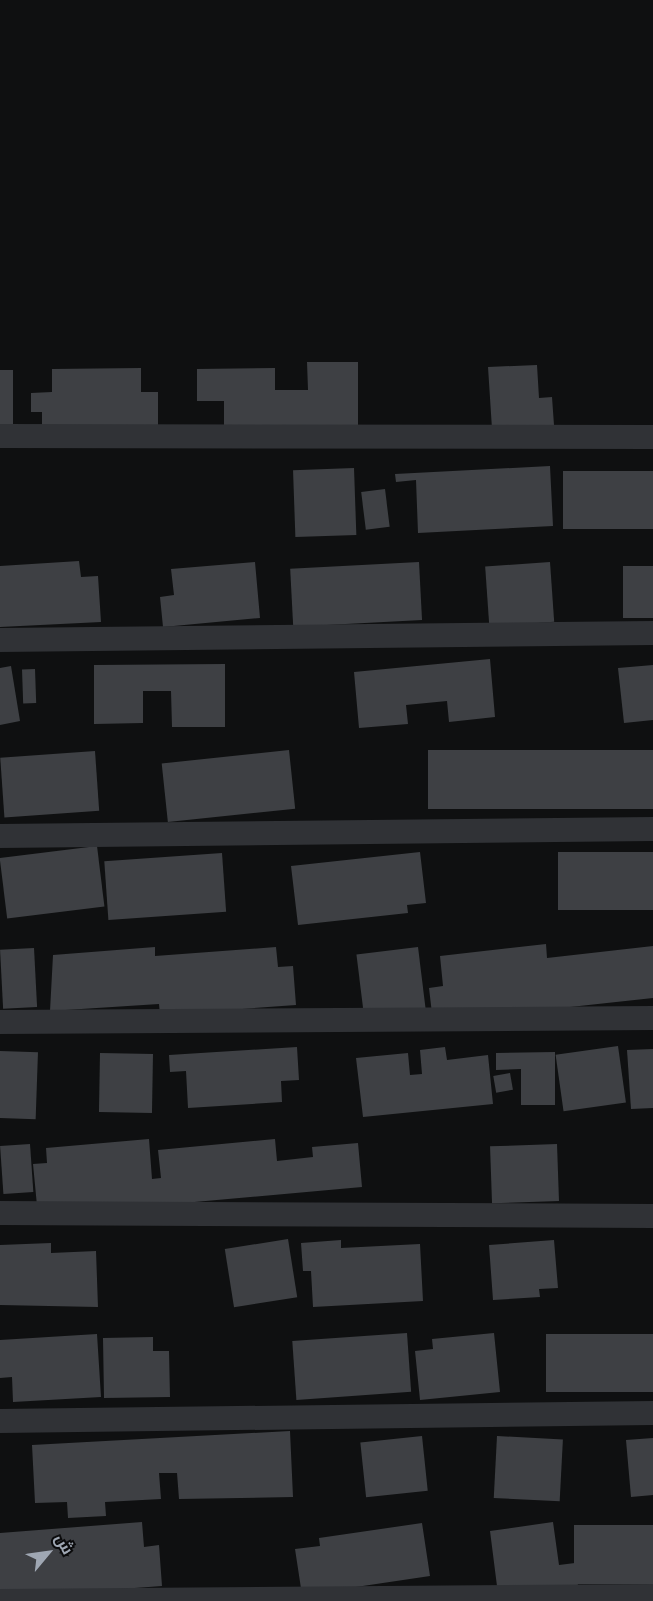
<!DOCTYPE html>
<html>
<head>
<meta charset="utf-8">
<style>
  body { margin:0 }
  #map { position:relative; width:653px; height:1601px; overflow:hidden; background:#0f1011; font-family:"Roboto Condensed",Cairo,sans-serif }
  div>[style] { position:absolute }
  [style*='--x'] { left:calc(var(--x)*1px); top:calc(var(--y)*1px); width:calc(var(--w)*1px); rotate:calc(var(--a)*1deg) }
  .building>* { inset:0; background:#3e4044; transform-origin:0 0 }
  .minor>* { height:24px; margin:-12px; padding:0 12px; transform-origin:12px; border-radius:12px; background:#303236 }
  span { translate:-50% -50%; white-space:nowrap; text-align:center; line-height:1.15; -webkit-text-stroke:5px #0b0b0c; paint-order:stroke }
  .north { position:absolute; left:18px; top:1523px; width:60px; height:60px; -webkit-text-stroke:4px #0b0b0c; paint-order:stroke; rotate:61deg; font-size:16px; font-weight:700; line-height:24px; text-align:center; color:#9fa7b3 }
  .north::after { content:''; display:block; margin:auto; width:21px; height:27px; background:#9fa7b3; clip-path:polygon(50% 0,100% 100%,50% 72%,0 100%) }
</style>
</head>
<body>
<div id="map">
  <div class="building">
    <i style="clip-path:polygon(307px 362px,358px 362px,358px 430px,224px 430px,224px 401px,197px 401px,197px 369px,275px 368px,275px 390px,308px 390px)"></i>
    <i style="clip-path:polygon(537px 365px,539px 398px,552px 397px,554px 425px,492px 429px,488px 367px)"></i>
    <i style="clip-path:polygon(141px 368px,141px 392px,158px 392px,158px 431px,42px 432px,42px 412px,31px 412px,31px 393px,52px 392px,52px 369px)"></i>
    <i style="left:0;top:370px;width:13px;height:59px"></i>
    <i style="clip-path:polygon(550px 466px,553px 526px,418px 533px,416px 480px,396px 482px,395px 474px)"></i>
    <i style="left:354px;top:468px;width:67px;height:61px;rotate:88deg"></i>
    <i style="left:653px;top:471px;width:58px;height:90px;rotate:90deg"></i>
    <i style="left:385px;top:489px;width:38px;height:24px;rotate:83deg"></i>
    <i style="clip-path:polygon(79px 561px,81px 577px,98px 576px,101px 622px,0 627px,0 566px)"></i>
    <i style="clip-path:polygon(255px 562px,260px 618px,163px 627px,160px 597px,174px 595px,171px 569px)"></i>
    <i style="left:419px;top:562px;width:58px;height:129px;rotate:87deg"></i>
    <i style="left:550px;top:562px;width:60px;height:65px;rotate:86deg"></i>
    <i style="left:653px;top:566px;width:52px;height:30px;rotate:90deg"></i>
    <i style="clip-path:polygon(490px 659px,495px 717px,449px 722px,447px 701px,406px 705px,408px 724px,359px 728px,354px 672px)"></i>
    <i style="clip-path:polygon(225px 664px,225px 727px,172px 727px,171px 691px,143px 691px,143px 723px,94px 724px,94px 665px)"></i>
    <i style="clip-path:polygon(653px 665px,653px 720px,624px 723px,618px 668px)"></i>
    <i style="clip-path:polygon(11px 666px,20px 721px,0 725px,0 668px)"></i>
    <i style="left:35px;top:669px;width:34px;height:13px;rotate:88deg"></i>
    <i style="left:289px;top:750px;width:59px;height:128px;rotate:84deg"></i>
    <i style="left:653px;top:750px;width:59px;height:225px;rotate:90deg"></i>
    <i style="left:95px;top:751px;width:60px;height:95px;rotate:86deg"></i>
    <i style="left:97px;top:846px;width:61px;height:98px;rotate:83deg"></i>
    <i style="clip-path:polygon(420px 852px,426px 903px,407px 905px,408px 913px,298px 925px,291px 866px)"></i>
    <i style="left:653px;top:852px;width:58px;height:95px;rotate:90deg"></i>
    <i style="left:222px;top:853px;width:59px;height:118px;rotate:86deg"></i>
    <i style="clip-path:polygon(546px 944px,547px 958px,653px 946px,653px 998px,433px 1022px,429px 988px,443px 986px,440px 956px)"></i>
    <i style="clip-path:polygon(155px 947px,155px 956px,276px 947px,278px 967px,293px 966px,296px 1005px,160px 1015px,159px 1004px,50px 1011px,53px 955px)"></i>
    <i style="left:418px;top:947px;width:63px;height:62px;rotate:83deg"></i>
    <i style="left:34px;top:948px;width:59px;height:34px;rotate:87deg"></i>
    <i style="left:618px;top:1046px;width:57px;height:63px;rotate:82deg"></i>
    <i style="clip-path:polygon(297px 1047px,299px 1080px,281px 1081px,282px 1102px,188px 1108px,186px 1071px,170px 1072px,169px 1055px)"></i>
    <i style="clip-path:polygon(445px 1047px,447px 1060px,488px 1055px,493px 1104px,363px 1117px,356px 1058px,408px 1053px,410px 1075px,422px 1074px,420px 1050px)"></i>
    <i style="clip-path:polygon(653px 1049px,653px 1108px,631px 1109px,627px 1050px)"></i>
    <i style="left:0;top:1051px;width:38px;height:67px;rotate:2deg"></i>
    <i style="clip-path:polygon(555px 1052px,555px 1105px,521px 1105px,521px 1069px,496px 1070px,496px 1053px)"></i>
    <i style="left:100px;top:1053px;width:53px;height:59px;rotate:1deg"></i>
    <i style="left:510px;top:1073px;width:17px;height:17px;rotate:80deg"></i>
    <i style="clip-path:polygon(149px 1139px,152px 1179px,161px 1178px,158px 1150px,275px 1139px,277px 1161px,313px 1157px,312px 1147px,358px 1143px,362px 1187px,38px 1216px,33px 1164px,47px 1163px,46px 1148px)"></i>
    <i style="left:30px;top:1144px;width:48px;height:30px;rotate:86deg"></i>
    <i style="left:557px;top:1144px;width:57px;height:67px;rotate:88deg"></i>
    <i style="left:288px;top:1239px;width:59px;height:64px;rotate:81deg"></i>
    <i style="clip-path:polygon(341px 1240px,341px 1248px,420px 1244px,423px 1301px,313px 1307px,311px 1271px,303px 1271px,301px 1243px)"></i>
    <i style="clip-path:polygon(554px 1240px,558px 1288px,539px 1289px,540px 1297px,493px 1300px,489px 1245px)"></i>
    <i style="clip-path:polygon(51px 1243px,51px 1253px,96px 1251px,98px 1307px,0 1305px,0 1245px)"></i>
    <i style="left:407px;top:1333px;width:59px;height:115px;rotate:86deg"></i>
    <i style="clip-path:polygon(494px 1333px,500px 1392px,420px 1400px,415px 1351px,433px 1349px,432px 1339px)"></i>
    <i style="clip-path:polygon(97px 1334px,101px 1397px,13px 1402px,12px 1377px,0 1378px,0 1340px)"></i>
    <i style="left:653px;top:1334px;width:58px;height:107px;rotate:90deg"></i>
    <i style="clip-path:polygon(153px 1337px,153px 1351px,169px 1351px,170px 1397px,104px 1398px,103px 1338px)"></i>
    <i style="clip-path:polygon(290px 1431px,293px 1497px,179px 1499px,177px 1473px,159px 1473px,161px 1499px,105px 1502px,106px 1516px,68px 1518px,67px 1502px,35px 1503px,32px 1445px)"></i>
    <i style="left:422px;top:1436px;width:55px;height:62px;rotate:84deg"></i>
    <i style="left:497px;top:1436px;width:66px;height:62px;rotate:3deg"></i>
    <i style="clip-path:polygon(653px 1438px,653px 1495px,631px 1497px,626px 1440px)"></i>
    <i style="clip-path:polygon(142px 1522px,144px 1547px,159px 1545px,162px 1586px,0 1598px,0 1533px)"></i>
    <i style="clip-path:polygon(553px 1522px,559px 1565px,575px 1563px,578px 1586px,498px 1594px,490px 1531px)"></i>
    <i style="clip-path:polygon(422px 1523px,430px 1576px,302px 1595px,295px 1549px,320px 1546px,319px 1538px)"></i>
    <i style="left:653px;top:1525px;width:59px;height:79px;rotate:90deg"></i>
  </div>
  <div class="minor">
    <i style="--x:0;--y:436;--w:653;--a:0.09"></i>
    <i style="--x:0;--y:640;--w:653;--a:-0.61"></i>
    <i style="--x:0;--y:836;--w:653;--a:-0.61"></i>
    <i style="--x:0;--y:1022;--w:653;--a:-0.35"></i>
    <i style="--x:0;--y:1213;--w:653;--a:0.26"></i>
    <i style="--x:0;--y:1421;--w:653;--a:-0.7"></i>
    <i style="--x:1;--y:1601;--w:652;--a:-0.44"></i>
  </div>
  <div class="north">ش</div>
</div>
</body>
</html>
